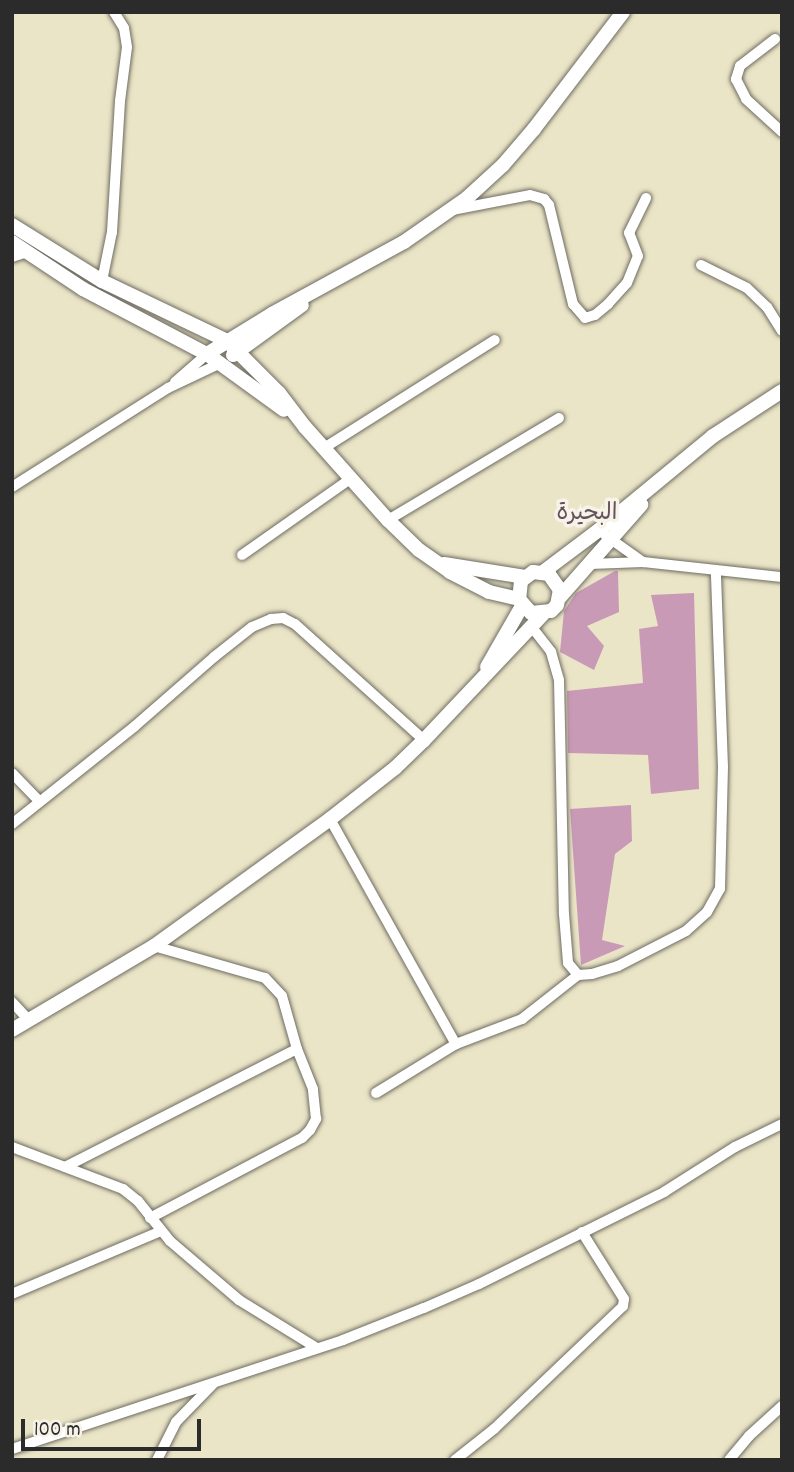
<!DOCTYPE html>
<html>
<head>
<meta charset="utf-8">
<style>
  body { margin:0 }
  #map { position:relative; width:794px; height:1472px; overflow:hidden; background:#ebe5c7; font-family:Dekko,"Playpen Sans Arabic",sans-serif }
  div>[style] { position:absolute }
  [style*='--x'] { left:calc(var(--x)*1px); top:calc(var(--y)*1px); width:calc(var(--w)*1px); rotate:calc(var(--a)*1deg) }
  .building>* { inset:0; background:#c99ab6 }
  .roads { filter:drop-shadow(0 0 2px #6e6c62) drop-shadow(0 0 2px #6e6c62) }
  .minor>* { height:10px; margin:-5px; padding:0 5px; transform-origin:5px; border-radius:5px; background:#fff }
  .tertiary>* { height:14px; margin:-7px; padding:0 7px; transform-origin:7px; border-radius:7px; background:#fff }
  span { translate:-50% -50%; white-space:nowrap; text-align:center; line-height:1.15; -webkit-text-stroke:7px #f7f3e8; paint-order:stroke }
  .neighbourhood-label { font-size:23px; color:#62525c }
  .frame { position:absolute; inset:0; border:14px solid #2b2b2b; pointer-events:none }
  .scale { position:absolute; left:21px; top:1419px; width:180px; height:32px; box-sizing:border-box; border:4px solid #2b2b2b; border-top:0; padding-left:9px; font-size:21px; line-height:24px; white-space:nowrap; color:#2b2b2b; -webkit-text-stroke:5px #f7f3e8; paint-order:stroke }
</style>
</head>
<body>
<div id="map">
  <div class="building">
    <i style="clip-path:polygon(615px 571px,618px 571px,619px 612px,587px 626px,604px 646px,594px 670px,560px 652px,564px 611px,576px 593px)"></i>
    <i style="clip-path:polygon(694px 593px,699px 789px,651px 794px,648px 755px,568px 753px,567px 691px,643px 683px,639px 629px,658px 626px,651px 595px)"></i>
    <i style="clip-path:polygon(631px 805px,632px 841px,615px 854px,602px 940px,625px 946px,581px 965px,570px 809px)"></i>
  </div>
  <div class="roads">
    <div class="minor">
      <i style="--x:775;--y:39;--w:44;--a:142.4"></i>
      <i style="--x:740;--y:66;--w:14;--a:107"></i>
      <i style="--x:736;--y:79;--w:22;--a:63"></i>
      <i style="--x:746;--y:99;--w:49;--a:42.5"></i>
      <i style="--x:452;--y:210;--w:79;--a:-10.9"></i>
      <i style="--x:530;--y:195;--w:15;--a:16"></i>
      <i style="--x:544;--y:199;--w:8;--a:50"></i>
      <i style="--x:549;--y:205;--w:102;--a:76.4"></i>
      <i style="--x:573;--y:304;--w:18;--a:49"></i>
      <i style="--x:585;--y:318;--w:10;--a:-17"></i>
      <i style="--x:595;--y:315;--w:17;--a:-40"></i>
      <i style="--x:608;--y:304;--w:28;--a:-48"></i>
      <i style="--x:627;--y:283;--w:29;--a:-68"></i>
      <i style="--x:638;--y:256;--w:25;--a:-111"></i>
      <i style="--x:629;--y:233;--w:39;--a:-64"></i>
      <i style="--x:12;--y:257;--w:16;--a:-18"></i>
      <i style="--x:701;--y:265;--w:51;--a:26.6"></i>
      <i style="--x:747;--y:288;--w:28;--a:44"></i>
      <i style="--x:767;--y:307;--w:28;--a:58"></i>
      <i style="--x:102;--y:281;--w:50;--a:-78.5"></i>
      <i style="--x:112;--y:232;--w:131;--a:-86.5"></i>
      <i style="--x:120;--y:101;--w:54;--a:-82.6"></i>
      <i style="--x:127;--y:47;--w:19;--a:-99"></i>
      <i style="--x:124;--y:28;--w:19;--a:-122"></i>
      <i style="--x:175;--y:382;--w:43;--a:-41.2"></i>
      <i style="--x:324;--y:448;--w:202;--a:-32.3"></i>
      <i style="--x:12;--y:487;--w:185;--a:-32.4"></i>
      <i style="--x:168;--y:388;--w:59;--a:-25.3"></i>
      <i style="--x:388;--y:520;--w:199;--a:-30.8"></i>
      <i style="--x:605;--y:535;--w:47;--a:35.4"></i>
      <i style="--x:242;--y:555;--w:132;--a:-35.1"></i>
      <i style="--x:590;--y:564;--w:53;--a:-2.2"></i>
      <i style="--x:643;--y:562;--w:140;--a:6.2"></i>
      <i style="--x:531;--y:626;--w:33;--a:52"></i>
      <i style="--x:551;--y:652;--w:29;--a:74"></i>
      <i style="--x:559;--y:680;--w:234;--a:88.8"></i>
      <i style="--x:564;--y:914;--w:49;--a:85.3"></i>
      <i style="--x:568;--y:963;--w:16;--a:50"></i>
      <i style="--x:578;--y:975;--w:14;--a:-4"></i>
      <i style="--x:592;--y:974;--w:27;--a:-17"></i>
      <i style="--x:618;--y:966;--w:76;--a:-27.2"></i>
      <i style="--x:686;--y:931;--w:28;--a:-42"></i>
      <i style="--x:707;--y:912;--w:26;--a:-61"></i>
      <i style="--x:720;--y:889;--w:122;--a:-88.6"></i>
      <i style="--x:723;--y:767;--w:195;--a:-92.1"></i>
      <i style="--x:12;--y:773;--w:39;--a:46"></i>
      <i style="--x:330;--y:819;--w:258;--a:60.8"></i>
      <i style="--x:456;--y:1044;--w:71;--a:-20.7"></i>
      <i style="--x:522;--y:1019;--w:71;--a:-38.2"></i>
      <i style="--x:12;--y:824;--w:157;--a:-38.5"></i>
      <i style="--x:135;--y:726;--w:105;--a:-41.1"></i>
      <i style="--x:214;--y:657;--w:48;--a:-38.3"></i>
      <i style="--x:252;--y:627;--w:21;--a:-23"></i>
      <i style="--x:271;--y:619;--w:12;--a:-5"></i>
      <i style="--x:283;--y:618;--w:13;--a:27"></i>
      <i style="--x:295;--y:624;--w:173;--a:42"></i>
      <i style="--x:12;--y:1002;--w:25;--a:47"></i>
      <i style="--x:376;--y:1093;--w:94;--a:-31.5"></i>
      <i style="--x:12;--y:1147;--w:119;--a:20.7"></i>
      <i style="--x:123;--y:1189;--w:19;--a:39"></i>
      <i style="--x:138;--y:1201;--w:51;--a:51.3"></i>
      <i style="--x:170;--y:1241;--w:91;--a:40.5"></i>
      <i style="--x:239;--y:1300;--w:89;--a:31.7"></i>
      <i style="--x:65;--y:1167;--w:260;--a:-27"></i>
      <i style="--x:297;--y:1049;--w:55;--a:-105.8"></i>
      <i style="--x:282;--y:996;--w:25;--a:-133"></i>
      <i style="--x:265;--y:978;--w:116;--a:-163.9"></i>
      <i style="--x:150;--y:1218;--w:172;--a:-27.8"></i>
      <i style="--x:302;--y:1138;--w:11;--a:-45"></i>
      <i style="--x:310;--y:1130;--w:13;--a:-61"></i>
      <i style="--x:316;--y:1119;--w:30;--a:-96"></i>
      <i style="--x:313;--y:1089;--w:43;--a:-111.8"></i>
      <i style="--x:12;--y:1294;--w:162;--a:-22.9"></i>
      <i style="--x:12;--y:1449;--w:348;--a:-18.2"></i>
      <i style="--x:343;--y:1340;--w:87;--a:-21.6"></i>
      <i style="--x:424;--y:1308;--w:60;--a:-23.6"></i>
      <i style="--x:479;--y:1284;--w:207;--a:-26.4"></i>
      <i style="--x:664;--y:1192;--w:84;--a:-32.4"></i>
      <i style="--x:735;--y:1147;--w:52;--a:-26.1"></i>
      <i style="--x:157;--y:1460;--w:42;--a:-63.4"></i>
      <i style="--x:176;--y:1422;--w:53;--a:-45.8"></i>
      <i style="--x:455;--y:1460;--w:50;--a:-38.5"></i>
      <i style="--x:494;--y:1429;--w:178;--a:-43.6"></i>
      <i style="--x:623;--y:1306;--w:7;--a:-82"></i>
      <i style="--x:624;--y:1299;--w:79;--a:-122.1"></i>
      <i style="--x:729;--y:1460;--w:31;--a:-50"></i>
      <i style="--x:749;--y:1436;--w:45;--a:-42.3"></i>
    </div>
    <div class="tertiary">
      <i style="--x:12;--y:225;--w:106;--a:31.9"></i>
      <i style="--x:102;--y:281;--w:139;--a:25.6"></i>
      <i style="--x:227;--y:341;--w:74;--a:45"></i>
      <i style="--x:279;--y:393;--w:43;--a:52.6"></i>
      <i style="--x:305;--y:427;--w:125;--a:48.3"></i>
      <i style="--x:388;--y:520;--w:43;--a:44.1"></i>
      <i style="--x:419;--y:550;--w:38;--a:35"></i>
      <i style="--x:450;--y:572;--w:44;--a:27.1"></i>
      <i style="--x:489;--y:592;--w:31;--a:13"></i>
      <i style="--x:519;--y:599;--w:18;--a:49"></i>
      <i style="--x:531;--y:613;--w:20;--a:-6"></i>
      <i style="--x:551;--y:611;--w:8;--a:-45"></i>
      <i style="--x:557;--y:605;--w:15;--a:-79"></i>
      <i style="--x:560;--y:590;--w:19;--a:-125"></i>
      <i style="--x:549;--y:574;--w:16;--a:-173"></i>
      <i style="--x:533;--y:572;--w:15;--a:143"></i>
      <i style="--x:521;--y:581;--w:18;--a:96"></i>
      <i style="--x:12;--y:242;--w:85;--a:33.5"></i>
      <i style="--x:83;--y:289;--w:140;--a:27.7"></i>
      <i style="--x:207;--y:354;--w:95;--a:36"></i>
      <i style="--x:207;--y:354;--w:76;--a:-31.6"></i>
      <i style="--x:272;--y:314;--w:150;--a:-28.6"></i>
      <i style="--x:404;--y:242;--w:77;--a:-34.9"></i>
      <i style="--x:467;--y:198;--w:49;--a:-42.5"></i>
      <i style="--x:503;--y:165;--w:48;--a:-49.3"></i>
      <i style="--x:534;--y:129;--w:147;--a:-52.7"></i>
      <i style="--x:233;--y:355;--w:85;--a:-35.9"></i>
      <i style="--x:444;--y:564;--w:82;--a:9.1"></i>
      <i style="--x:543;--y:572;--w:70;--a:-36.9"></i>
      <i style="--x:599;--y:530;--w:148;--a:-39.5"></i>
      <i style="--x:713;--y:436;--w:82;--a:-33.1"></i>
      <i style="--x:560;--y:597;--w:123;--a:-48.6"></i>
      <i style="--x:487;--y:667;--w:70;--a:-60.2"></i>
      <i style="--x:12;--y:1030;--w:165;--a:-30.6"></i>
      <i style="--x:154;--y:946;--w:217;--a:-35.8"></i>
      <i style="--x:330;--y:819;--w:83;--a:-38.1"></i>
      <i style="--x:395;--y:768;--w:40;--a:-44"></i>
      <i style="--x:424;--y:740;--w:173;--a:-46.6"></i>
    </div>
  </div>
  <div class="neighbourhood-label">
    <span style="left:587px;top:515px">البحيرة</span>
  </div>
  <div class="frame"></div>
  <div class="scale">100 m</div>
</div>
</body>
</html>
